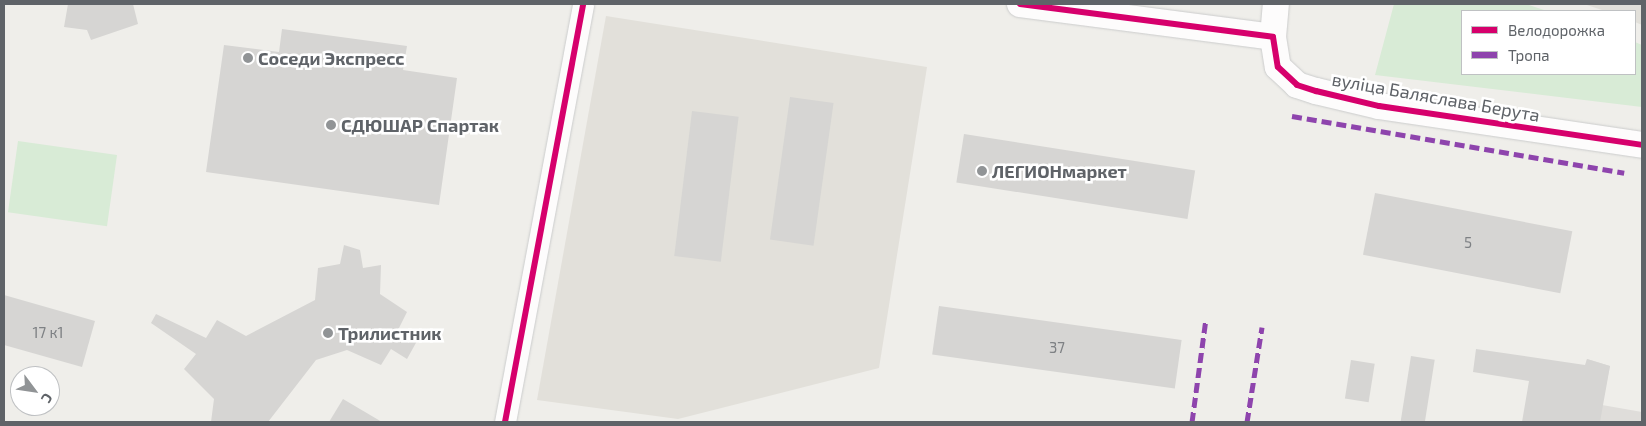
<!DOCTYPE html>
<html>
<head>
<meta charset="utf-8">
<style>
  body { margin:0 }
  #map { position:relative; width:1646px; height:426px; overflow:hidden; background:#efeeea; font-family:"Exo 2",sans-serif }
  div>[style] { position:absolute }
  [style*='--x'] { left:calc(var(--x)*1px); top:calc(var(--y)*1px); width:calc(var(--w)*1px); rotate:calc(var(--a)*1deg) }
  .industrial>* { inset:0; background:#dfddda }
  .education>* { inset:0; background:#e2e0da }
  .green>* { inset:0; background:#d8ebd6; transform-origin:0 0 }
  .building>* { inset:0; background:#d6d5d3; transform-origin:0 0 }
  .roads { filter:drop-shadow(0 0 1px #cbcccc) drop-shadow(0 0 1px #cbcccc) }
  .minor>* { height:21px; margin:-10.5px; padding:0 10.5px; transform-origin:10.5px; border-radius:10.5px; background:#fdfcfc }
  .tertiary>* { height:26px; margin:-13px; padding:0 13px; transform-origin:13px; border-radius:13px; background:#fdfcfc }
  .quiet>* { height:5px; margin-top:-2.5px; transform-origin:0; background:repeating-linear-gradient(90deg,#8e44ad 0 10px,transparent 0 15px) }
  .cycleway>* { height:6px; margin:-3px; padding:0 3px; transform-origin:3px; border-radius:3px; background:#d6006c }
  .dots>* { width:14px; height:14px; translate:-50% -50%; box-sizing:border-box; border:2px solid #fff; border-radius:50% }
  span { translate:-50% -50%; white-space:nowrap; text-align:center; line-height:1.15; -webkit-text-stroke:5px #fff; paint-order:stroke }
  .number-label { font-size:15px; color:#7e8184 }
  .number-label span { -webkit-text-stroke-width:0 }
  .poi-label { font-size:18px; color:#5f6368; font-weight:700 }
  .left { translate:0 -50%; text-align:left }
  .street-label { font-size:18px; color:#5f6368 }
  .frame { position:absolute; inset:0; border:5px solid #5f6368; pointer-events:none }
  .legend { position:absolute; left:1461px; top:10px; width:175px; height:65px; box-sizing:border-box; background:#fff; border:1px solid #bfc1c3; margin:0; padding:6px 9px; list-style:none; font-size:15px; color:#5f6368 }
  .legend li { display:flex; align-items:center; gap:10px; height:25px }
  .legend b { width:25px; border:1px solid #bfc1c3 }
  .north { position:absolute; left:10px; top:366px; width:50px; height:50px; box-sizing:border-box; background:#fff; border:1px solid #bfc1c3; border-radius:50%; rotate:121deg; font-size:14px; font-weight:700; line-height:20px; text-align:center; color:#5f6368 }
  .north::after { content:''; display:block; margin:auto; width:18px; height:22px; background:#919496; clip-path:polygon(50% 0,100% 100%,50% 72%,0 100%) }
</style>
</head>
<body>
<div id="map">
  <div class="industrial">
    <i style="clip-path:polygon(1587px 359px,1610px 366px,1602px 405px,1642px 412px,1642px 422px,1575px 422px)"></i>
  </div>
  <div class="education">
    <i style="clip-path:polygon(1584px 4px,1642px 4px,1642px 25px,1635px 22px,1635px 11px,1605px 11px)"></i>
    <i style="clip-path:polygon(606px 16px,927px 67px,879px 368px,678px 419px,537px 400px)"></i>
  </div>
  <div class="green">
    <i style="clip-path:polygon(1394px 4px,1526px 4px,1547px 11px,1462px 11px,1462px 74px,1635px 74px,1635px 42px,1642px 45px,1642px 107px,1375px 75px)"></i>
    <i style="left:18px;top:141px;width:100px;height:72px;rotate:8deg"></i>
  </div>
  <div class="building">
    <i style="clip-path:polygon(68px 4px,133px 4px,138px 24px,91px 40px,87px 30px,64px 27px)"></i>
    <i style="clip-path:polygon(282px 29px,407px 46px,403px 70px,457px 78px,439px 205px,206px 172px,224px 45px,279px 52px)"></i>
    <i style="left:790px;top:97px;width:44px;height:144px;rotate:8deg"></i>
    <i style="left:692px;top:111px;width:47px;height:146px;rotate:7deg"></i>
    <i style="left:964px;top:134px;width:234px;height:49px;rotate:9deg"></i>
    <i style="left:1375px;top:193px;width:201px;height:63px;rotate:11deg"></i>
    <i style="clip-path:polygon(344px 245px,360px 250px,363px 268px,381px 265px,380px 294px,407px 312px,398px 330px,417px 341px,407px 359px,391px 349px,381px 365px,347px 350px,316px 360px,268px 422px,211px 422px,214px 399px,184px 369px,196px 354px,151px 323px,156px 314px,206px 338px,217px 320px,246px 336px,315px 300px,318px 268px,340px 264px)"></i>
    <i style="clip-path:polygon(4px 295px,95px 321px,82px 367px,4px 345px)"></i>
    <i style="left:939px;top:306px;width:245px;height:49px;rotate:8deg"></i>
    <i style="clip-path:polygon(1476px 349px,1585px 365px,1587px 359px,1610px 366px,1600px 422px,1522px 422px,1529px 381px,1473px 372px)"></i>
    <i style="left:1411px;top:356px;width:24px;height:67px;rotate:9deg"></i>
    <i style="left:1351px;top:360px;width:24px;height:39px;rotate:9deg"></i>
    <i style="clip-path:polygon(343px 399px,382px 422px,329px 422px)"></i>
  </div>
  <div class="roads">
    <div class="minor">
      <i style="--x:505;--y:422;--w:425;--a:-79.4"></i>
    </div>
    <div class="tertiary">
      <i style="--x:1020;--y:4;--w:255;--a:7.4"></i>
      <i style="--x:1273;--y:37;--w:30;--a:81"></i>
      <i style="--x:1278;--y:67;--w:26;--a:43"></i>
      <i style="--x:1297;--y:85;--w:20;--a:18"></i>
      <i style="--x:1316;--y:91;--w:65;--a:13.4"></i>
      <i style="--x:1379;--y:106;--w:266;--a:8.4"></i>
      <i style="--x:1273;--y:37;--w:33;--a:-85"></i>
    </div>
  </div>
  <div class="quiet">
    <i style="--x:1292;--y:116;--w:337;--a:9.7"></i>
    <i style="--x:1192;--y:422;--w:104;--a:-82.3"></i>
    <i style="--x:1247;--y:422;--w:96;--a:-81"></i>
  </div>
  <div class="cycleway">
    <i style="--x:1020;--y:4;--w:255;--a:7.4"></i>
    <i style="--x:1273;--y:37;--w:30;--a:81"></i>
    <i style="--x:1278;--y:67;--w:26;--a:43"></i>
    <i style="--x:1297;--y:85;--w:20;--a:18"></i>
    <i style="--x:1316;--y:91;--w:65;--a:13.4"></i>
    <i style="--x:1379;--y:106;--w:266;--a:8.4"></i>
    <i style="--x:505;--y:422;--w:425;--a:-79.4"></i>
  </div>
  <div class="dots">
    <i style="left:248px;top:58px;background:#919496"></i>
    <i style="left:331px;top:125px;background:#919496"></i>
    <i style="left:982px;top:171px;background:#919496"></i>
    <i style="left:328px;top:333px;background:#919496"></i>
  </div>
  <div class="number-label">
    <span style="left:1468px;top:243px">5</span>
    <span style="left:48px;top:333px">17 к1</span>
    <span style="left:1057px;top:348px">37</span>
  </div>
  <div class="poi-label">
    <span class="left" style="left:258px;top:58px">Соседи Экспресс</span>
    <span class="left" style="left:341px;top:125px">СДЮШАР Спартак</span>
    <span class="left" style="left:992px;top:171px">ЛЕГИОНмаркет</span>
    <span class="left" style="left:338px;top:333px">Трилистник</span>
  </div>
  <div class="street-label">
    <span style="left:1436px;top:97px;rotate:10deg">вуліца Баляслава Берута</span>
  </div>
  <div class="frame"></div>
  <ul class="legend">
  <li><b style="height:6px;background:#d6006c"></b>Велодорожка</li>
  <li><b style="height:6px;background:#8e44ad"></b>Тропа</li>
  </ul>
  <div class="north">С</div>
</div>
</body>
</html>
